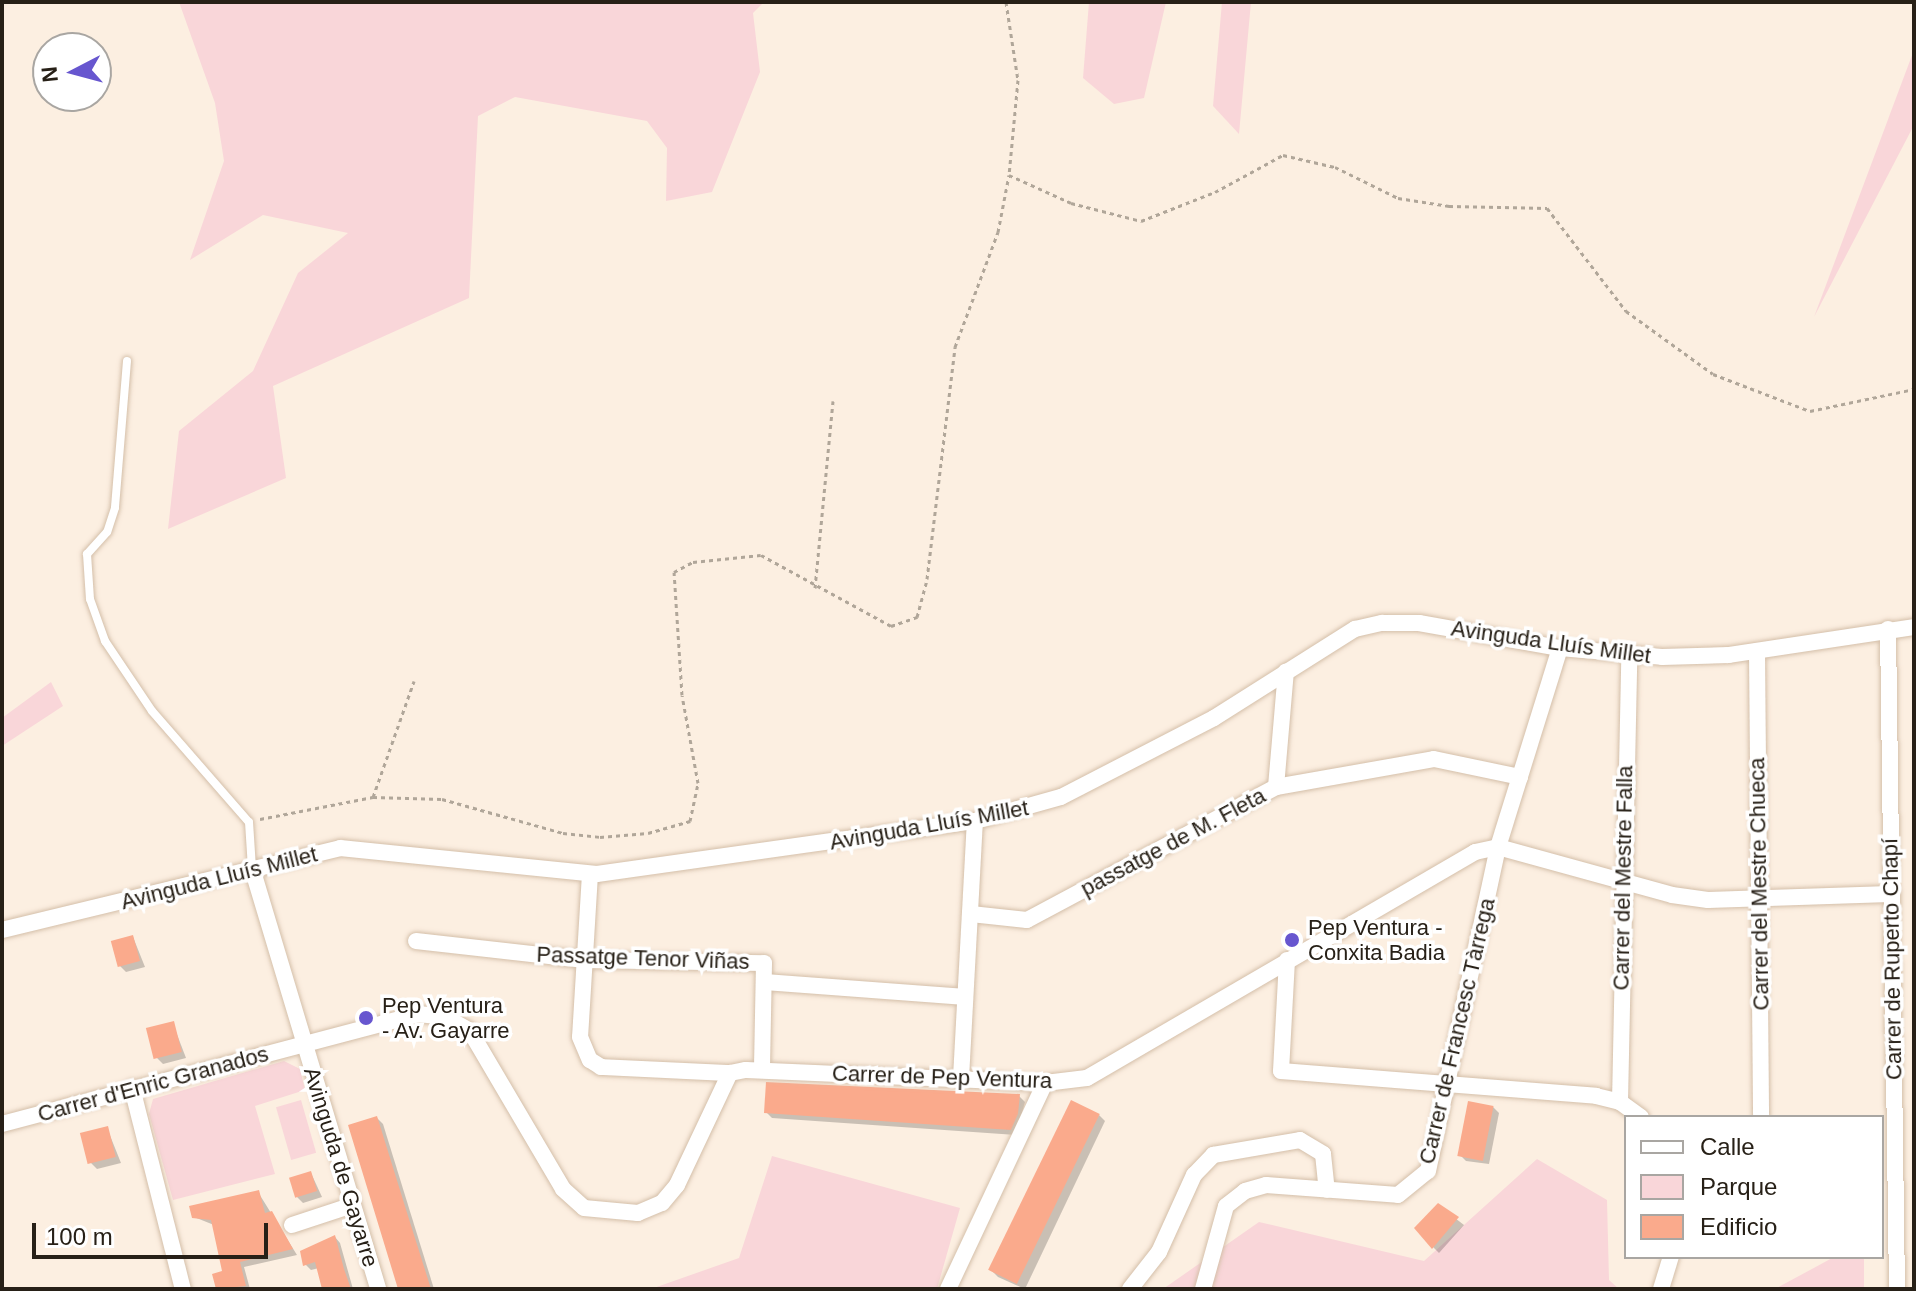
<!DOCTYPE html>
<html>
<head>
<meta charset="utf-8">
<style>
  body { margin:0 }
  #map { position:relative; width:1916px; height:1291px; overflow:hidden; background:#fcefe1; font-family:Arial,sans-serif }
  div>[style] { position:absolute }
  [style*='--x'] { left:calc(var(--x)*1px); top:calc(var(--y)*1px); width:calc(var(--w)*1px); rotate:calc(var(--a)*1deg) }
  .green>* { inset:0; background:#f9d6d9; transform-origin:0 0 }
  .shadow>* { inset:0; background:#0003 }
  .building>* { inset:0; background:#faaa8c; transform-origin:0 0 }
  .path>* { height:3px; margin-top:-1.5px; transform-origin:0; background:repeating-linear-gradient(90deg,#b0a699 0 4px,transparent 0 8px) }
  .roads { filter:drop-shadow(0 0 2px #d4bfa9) drop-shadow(0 0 2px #d4bfa9) }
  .lane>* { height:8px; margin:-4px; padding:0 4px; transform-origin:4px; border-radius:4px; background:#fff }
  .street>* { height:16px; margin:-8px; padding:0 8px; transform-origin:8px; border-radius:8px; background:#fff }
  .dots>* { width:22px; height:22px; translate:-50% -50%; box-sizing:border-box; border:4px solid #fff; border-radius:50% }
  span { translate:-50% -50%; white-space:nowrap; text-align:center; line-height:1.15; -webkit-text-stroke:7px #fff; paint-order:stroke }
  .street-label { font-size:22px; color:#272017 }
  .poi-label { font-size:22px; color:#272017 }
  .left { translate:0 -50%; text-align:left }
  .frame { position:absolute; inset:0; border:4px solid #272017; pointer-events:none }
  .legend { position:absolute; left:1624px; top:1115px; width:260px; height:144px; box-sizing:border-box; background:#fff; border:2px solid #a9a6a2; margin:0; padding:10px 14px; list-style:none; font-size:24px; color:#272017 }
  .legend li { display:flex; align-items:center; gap:16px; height:40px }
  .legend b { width:40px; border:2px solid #a9a6a2 }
  .north { position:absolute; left:32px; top:32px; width:80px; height:80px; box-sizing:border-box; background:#fff; border:2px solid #a9a6a2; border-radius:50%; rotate:264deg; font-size:22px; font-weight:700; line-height:32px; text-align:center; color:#272017 }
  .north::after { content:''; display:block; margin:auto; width:28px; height:36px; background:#6756cf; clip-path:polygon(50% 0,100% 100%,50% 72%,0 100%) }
  .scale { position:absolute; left:32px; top:1223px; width:236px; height:36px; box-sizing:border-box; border:4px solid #272017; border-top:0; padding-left:10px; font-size:24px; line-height:28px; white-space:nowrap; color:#272017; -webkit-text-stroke:6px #fff; paint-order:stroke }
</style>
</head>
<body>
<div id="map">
  <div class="green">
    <i style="clip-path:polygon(179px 2px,764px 2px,753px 13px,760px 72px,712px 192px,666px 201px,667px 148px,647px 121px,515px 97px,478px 116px,469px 298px,273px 386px,286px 478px,168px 529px,179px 431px,253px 371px,298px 273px,348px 233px,263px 215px,190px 260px,224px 161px,215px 103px)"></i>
    <i style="clip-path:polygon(1089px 2px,1166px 2px,1144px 98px,1114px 104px,1083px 78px)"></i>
    <i style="clip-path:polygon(1222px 2px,1251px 2px,1239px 134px,1213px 106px)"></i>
    <i style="clip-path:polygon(1914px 50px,1914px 125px,1814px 317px)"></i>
    <i style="clip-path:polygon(51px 682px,63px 706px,2px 746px,2px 718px)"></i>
    <i style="clip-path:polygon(284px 1061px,300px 1069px,305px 1090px,255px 1106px,275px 1174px,173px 1200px,149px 1114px,153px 1099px)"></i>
    <i style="left:301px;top:1100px;width:55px;height:26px;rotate:74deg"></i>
    <i style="clip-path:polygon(772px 1156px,960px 1208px,937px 1289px,651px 1289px,739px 1258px)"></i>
    <i style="clip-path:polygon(1537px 1159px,1607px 1200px,1609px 1280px,1619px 1289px,1163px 1289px,1259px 1222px,1424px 1261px)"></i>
    <i style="clip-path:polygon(1834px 1257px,1864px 1257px,1864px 1289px,1775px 1289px)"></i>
  </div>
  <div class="shadow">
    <i style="clip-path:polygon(133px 937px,145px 967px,126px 972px,120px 966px)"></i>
    <i style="clip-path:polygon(173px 1024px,186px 1058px,163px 1064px,157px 1058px)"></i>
    <i style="clip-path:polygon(1019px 1096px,1025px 1102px,1016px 1135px,772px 1118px,766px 1112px)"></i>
    <i style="clip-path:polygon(1493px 1107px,1499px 1113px,1489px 1164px,1466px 1161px,1460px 1155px)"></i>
    <i style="clip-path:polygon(1099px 1115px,1105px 1121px,1025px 1289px,998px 1277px,992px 1271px)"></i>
    <i style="clip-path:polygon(377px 1118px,383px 1124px,434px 1289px,400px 1289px)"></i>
    <i style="clip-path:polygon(107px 1128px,121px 1163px,97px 1169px,91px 1163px)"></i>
    <i style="clip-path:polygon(311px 1173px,322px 1197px,303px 1203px,297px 1197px)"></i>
    <i style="clip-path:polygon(258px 1192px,297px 1255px,244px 1267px,250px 1289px,217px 1289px,214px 1275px,224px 1273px,214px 1225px,194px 1217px)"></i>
    <i style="clip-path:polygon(1438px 1205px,1464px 1225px,1439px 1253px,1433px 1247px)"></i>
    <i style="clip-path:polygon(335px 1237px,340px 1243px,353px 1289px,325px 1289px,319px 1268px,311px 1270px,305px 1264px)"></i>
  </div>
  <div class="building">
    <i style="left:133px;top:935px;width:27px;height:23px;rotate:75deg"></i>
    <i style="left:174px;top:1021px;width:32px;height:29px;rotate:76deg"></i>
    <i style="clip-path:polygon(766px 1082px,1020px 1094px,1018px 1114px,1011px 1130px,764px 1113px)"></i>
    <i style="left:1071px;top:1100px;width:32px;height:189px;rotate:26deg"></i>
    <i style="left:1468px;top:1101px;width:26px;height:56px;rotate:11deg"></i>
    <i style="clip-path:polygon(377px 1116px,408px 1216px,431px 1289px,398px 1289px,348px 1125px)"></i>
    <i style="left:108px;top:1126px;width:32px;height:29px;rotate:76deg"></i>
    <i style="left:311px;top:1171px;width:21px;height:23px;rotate:73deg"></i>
    <i style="clip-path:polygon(259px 1190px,265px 1213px,272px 1211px,293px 1249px,240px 1262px,246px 1286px,216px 1289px,212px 1274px,222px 1271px,211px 1220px,192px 1218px,189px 1206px)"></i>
    <i style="clip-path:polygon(1438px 1203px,1459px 1217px,1432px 1249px,1414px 1228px)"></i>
    <i style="clip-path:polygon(335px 1235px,344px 1269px,351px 1289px,322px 1289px,315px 1262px,303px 1266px,300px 1251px)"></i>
  </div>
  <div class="path">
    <i style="--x:1006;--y:2;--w:79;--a:81.3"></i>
    <i style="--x:1018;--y:80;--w:95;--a:95.4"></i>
    <i style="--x:815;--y:588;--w:188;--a:-84.5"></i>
    <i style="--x:373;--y:797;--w:123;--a:-70.5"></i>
    <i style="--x:260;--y:819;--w:115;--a:-11"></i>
    <i style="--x:373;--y:797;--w:69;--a:1.7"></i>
    <i style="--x:442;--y:799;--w:126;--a:15.7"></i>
    <i style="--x:563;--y:833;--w:37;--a:6"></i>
    <i style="--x:600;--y:837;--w:48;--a:-4.8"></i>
    <i style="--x:648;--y:833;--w:44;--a:-15.9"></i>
    <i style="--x:690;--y:821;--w:39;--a:-78"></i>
    <i style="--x:698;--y:783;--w:89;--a:-100.3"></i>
    <i style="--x:682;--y:695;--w:123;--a:-93.7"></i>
    <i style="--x:674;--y:572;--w:21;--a:-28"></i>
    <i style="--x:693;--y:562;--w:68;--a:-5.9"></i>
    <i style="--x:761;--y:555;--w:148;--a:28.6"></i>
    <i style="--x:891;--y:626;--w:28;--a:-19"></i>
    <i style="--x:917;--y:617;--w:39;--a:-75"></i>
    <i style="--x:927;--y:579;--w:234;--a:-83.1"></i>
    <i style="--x:955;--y:347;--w:123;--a:-69.5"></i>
    <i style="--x:998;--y:232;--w:58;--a:-79.1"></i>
    <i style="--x:1009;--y:175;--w:68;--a:24.3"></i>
    <i style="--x:1071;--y:203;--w:72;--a:14.4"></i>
    <i style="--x:1141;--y:221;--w:79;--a:-21.4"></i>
    <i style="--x:1215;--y:192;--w:77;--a:-28.6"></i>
    <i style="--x:1283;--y:155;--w:53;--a:13"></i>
    <i style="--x:1335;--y:167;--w:70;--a:26.2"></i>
    <i style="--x:1398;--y:198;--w:52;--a:8.9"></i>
    <i style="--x:1449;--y:206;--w:98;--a:1.2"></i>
    <i style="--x:1547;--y:208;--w:130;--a:52.5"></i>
    <i style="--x:1626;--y:311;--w:107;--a:35.9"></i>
    <i style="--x:1713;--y:374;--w:104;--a:20.9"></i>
    <i style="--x:1810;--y:411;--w:106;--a:-11.9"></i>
  </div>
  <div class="roads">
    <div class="lane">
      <i style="--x:127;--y:361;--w:147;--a:94.7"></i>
      <i style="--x:115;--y:508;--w:25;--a:108"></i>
      <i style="--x:107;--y:532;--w:30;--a:132"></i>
      <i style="--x:87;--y:554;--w:45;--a:86.2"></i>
      <i style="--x:90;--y:599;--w:45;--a:70.3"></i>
      <i style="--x:105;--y:641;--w:84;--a:56.1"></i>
      <i style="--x:152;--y:711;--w:147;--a:48.9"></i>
      <i style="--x:249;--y:822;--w:46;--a:86.3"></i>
    </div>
    <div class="street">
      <i style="--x:1888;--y:629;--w:660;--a:89.22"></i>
      <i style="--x:1757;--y:651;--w:466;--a:89.5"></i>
      <i style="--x:1276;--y:787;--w:116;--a:-85.1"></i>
      <i style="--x:252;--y:868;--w:439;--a:73.3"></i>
      <i style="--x:590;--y:874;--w:163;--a:93.5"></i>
      <i style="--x:580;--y:1037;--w:25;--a:67"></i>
      <i style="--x:590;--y:1060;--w:13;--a:32"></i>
      <i style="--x:601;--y:1067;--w:129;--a:2.7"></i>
      <i style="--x:971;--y:914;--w:56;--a:6.1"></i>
      <i style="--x:1027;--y:920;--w:282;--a:-28.1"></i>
      <i style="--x:1276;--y:787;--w:160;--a:-10"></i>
      <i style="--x:1434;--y:759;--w:88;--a:11.8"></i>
      <i style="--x:2;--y:930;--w:348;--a:-13.6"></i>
      <i style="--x:340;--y:848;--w:258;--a:5.8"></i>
      <i style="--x:597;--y:874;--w:382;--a:-8"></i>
      <i style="--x:975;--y:821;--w:89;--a:-15.6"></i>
      <i style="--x:1061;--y:797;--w:172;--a:-27.3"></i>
      <i style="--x:1214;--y:718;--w:167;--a:-32.3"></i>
      <i style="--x:1355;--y:629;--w:28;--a:-13"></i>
      <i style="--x:1382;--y:623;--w:37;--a:0"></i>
      <i style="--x:1419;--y:623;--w:143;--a:10.1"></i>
      <i style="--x:1560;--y:648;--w:102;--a:5"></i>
      <i style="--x:1662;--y:657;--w:67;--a:-1.7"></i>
      <i style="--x:1729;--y:655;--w:187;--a:-8.6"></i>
      <i style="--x:416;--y:941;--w:170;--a:6.4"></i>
      <i style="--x:585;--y:960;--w:179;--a:1"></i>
      <i style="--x:764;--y:963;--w:107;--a:91.1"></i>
      <i style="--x:1287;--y:960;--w:111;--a:93.1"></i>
      <i style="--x:1281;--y:1071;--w:316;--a:4.5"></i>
      <i style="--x:1596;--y:1096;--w:25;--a:14"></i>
      <i style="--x:1620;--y:1102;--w:26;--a:36"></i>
      <i style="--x:766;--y:982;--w:199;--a:4.3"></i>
      <i style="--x:961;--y:1078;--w:257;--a:-86.9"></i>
      <i style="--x:132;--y:1088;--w:207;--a:75.8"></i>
      <i style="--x:1620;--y:1102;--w:447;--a:-88.8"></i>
      <i style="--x:2;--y:1124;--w:430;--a:-14.8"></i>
      <i style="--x:418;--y:1014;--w:27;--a:6"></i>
      <i style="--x:445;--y:1017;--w:29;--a:29"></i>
      <i style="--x:470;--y:1031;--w:183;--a:59.5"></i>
      <i style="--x:563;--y:1189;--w:28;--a:42"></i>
      <i style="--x:584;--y:1208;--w:54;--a:5.3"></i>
      <i style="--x:638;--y:1213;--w:26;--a:-23"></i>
      <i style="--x:662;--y:1203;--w:23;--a:-50"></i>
      <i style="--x:677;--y:1185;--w:124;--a:-64.7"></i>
      <i style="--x:730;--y:1073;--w:16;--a:-11"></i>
      <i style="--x:746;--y:1070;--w:299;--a:2.5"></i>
      <i style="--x:1045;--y:1083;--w:42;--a:-6.8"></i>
      <i style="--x:1087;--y:1078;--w:449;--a:-30.2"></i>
      <i style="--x:1475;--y:852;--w:24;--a:-12"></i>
      <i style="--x:1498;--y:847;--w:180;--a:15.4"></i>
      <i style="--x:1672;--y:895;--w:36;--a:8"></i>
      <i style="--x:1708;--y:900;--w:182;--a:-1.9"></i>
      <i style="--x:292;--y:1225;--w:64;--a:-18.2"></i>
      <i style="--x:948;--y:1289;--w:228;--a:-64.8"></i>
      <i style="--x:1130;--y:1289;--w:47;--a:-51.9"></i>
      <i style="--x:1159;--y:1252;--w:85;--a:-65.6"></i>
      <i style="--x:1194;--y:1175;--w:28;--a:-46"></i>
      <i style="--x:1213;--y:1155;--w:88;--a:-9.8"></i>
      <i style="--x:1300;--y:1140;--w:27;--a:31"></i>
      <i style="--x:1323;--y:1154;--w:36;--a:84"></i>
      <i style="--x:1203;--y:1289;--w:86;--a:-74.5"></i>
      <i style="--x:1226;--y:1206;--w:24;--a:-38"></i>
      <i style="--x:1245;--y:1191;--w:22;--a:-16"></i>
      <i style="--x:1266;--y:1185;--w:132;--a:4.3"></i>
      <i style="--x:1398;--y:1195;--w:38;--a:-39"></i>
      <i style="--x:1428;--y:1171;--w:331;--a:-77.8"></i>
      <i style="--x:1498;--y:847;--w:208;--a:-72.7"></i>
      <i style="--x:1661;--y:1289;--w:34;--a:-73"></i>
    </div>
  </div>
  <div class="dots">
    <i style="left:1292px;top:940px;background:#6756cf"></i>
    <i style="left:366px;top:1018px;background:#6756cf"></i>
  </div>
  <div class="street-label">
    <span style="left:1551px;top:642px;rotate:8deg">Avinguda Lluís Millet</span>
    <span style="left:929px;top:825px;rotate:-10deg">Avinguda Lluís Millet</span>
    <span style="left:1173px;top:842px;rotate:-28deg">passatge de M. Fleta</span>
    <span style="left:219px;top:878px;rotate:-14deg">Avinguda Lluís Millet</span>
    <span style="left:1623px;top:878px;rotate:-89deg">Carrer del Mestre Falla</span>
    <span style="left:1759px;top:884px;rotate:-91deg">Carrer del Mestre Chueca</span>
    <span style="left:643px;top:958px;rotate:2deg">Passatge Tenor Viñas</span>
    <span style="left:1892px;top:959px;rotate:-91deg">Carrer de Ruperto Chapí</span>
    <span style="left:1457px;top:1031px;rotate:-77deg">Carrer de Francesc Tàrrega</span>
    <span style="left:942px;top:1077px;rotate:2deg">Carrer de Pep Ventura</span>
    <span style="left:153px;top:1084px;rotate:-15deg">Carrer d'Enric Granados</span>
    <span style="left:341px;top:1167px;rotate:73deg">Avinguda de Gayarre</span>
  </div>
  <div class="poi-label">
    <span class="left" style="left:1308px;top:940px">Pep Ventura -<br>Conxita Badia</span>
    <span class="left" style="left:382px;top:1018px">Pep Ventura<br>- Av. Gayarre</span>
  </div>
  <div class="frame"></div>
  <ul class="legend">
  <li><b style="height:10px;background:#fff"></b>Calle</li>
  <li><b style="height:22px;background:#f9d6d9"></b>Parque</li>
  <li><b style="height:22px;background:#faaa8c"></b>Edificio</li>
  </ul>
  <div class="north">N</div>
  <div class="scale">100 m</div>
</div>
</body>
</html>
